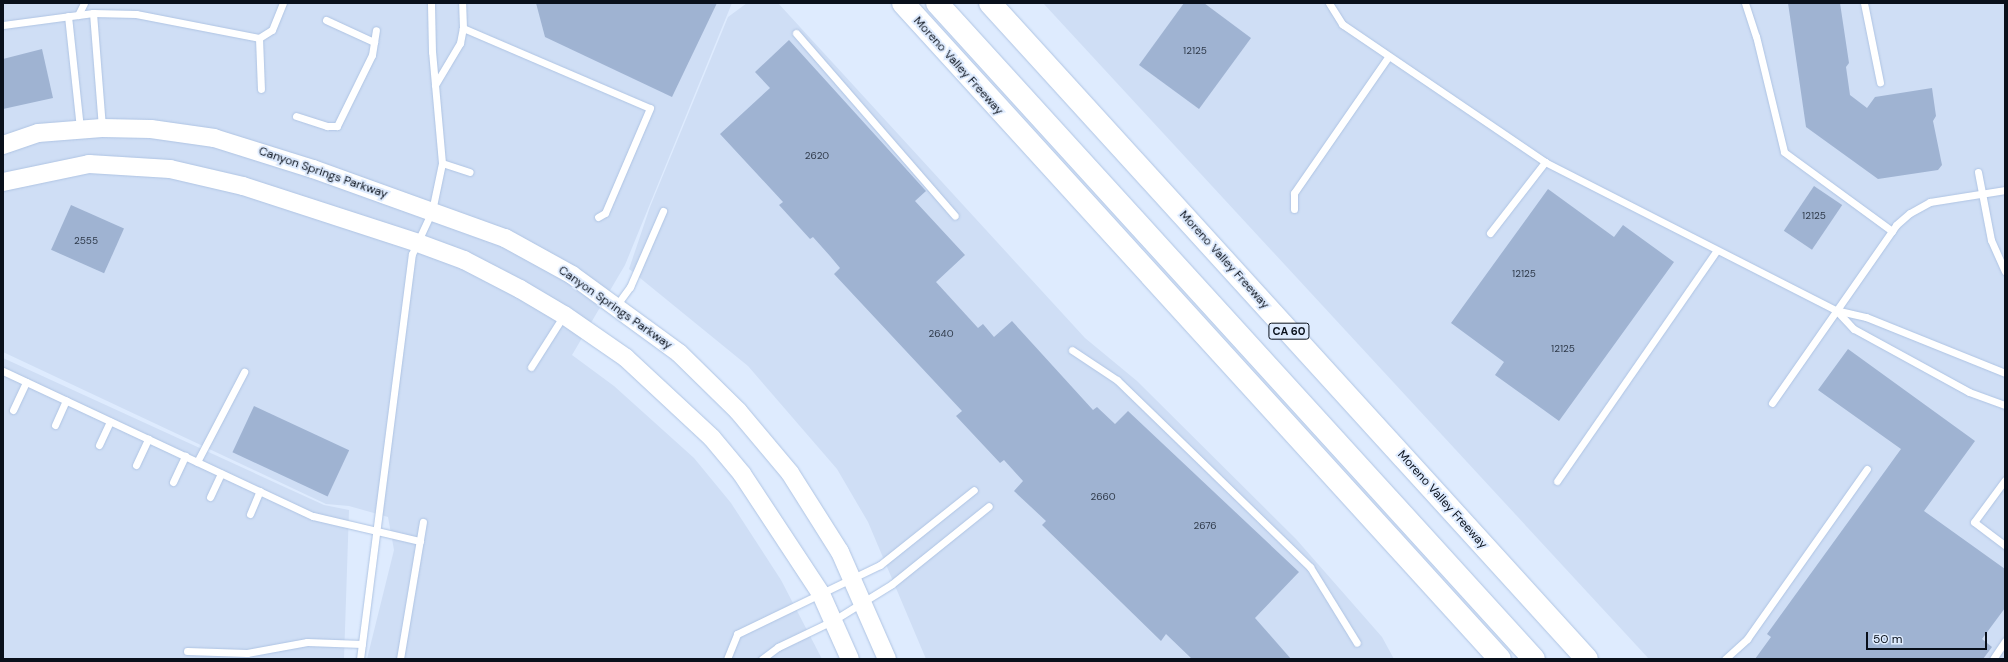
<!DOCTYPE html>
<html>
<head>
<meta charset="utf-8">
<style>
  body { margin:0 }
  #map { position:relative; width:2008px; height:662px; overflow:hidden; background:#deebfe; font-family:"DM Sans",sans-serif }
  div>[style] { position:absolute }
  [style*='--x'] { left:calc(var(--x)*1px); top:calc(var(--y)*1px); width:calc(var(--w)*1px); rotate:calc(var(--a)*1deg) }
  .built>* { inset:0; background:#cfdef5 }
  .building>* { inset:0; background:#9fb3d2; transform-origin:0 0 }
  .roads { filter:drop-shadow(0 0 1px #afc4e3) drop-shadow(0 0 1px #afc4e3) }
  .lane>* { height:7px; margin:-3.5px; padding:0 3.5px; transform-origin:3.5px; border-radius:3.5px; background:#fff }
  .secondary>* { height:18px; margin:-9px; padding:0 9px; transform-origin:9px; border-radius:9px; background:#fff }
  .highway>* { height:22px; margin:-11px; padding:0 11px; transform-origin:11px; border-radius:11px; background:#fff }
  span { translate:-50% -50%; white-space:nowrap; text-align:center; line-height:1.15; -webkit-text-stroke:4px #deebfe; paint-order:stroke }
  .number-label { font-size:10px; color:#2e3949 }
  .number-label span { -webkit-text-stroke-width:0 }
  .shield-label span { padding:1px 3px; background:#deebfe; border:1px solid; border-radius:3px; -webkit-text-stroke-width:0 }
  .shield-label { font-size:11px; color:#09101b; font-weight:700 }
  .street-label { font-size:12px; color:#09101b }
  .frame { position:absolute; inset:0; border:4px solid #09101b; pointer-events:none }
  .scale { position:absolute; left:1866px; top:632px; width:121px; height:18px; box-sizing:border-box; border:2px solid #09101b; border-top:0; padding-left:5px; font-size:12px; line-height:14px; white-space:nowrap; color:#09101b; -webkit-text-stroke:3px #deebfe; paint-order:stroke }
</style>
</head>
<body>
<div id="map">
  <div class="built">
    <i style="clip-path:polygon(3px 3px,732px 3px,625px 265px,572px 355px,614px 386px,694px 458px,731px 503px,781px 580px,822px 659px,367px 659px,394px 550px,388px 517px,349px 506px,326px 504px,3px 352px)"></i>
    <i style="clip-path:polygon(747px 3px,778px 3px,1085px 338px,1137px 381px,1296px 539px,1382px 637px,1394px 659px,926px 659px,868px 522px,837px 469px,748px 366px,629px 269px,650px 207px,728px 17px)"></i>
    <i style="clip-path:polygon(1043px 3px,2005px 3px,2005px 659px,1649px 659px)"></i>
    <i style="clip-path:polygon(3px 358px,324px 505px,349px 510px,344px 659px,3px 659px)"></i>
  </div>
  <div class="building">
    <i style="clip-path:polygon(536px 3px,717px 3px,672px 97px,545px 37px)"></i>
    <i style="clip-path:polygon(1184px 3px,1204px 3px,1251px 38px,1199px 109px,1139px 65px)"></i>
    <i style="clip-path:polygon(1788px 3px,1840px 3px,1849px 63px,1846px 67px,1850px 95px,1867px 108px,1875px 97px,1932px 88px,1936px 116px,1933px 121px,1942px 165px,1938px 170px,1878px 179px,1806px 127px)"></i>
    <i style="clip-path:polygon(789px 40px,926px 191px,915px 201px,965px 255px,936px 282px,978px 328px,983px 324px,994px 337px,1012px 321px,1093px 410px,1097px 407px,1115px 424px,1128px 411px,1299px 572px,1255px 618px,1291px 659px,1192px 659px,1166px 634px,1161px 641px,1042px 525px,1046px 521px,1014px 491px,1023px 481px,1004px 460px,1000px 463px,956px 416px,962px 411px,834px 274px,840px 268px,830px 256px,813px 237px,810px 239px,779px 205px,783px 202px,720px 134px,770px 88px,755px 72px)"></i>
    <i style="clip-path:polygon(42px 49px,53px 98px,3px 109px,3px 59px)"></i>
    <i style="left:1814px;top:186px;width:34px;height:54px;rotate:34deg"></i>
    <i style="clip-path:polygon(1548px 189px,1614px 237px,1623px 225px,1674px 262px,1559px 421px,1495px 375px,1504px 362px,1451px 323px)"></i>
    <i style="left:71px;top:205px;width:58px;height:49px;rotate:24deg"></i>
    <i style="clip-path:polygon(1848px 349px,1975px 441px,1924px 511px,2005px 569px,2005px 608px,1982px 639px,1992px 647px,1983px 659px,1755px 659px,1771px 637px,1767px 634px,1901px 449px,1818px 390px)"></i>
    <i style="left:254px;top:406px;width:105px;height:51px;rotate:25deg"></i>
  </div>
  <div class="roads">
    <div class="lane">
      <i style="--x:1329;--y:3;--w:25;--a:58"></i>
      <i style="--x:1342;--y:24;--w:245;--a:34.2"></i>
      <i style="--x:1545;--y:162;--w:326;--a:27"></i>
      <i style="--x:1835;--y:310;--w:32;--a:13"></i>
      <i style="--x:1866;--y:317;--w:150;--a:21.9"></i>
      <i style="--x:1745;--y:3;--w:35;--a:72"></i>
      <i style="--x:1756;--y:36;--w:119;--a:76.4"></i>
      <i style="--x:1784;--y:152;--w:134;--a:36.2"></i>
      <i style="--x:1864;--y:3;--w:81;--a:78.6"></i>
      <i style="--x:93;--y:13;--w:115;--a:85.5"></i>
      <i style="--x:78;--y:15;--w:13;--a:-63"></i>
      <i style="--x:68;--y:16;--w:114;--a:83.9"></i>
      <i style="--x:326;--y:20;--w:53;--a:24.6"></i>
      <i style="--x:3;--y:25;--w:91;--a:-7.6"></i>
      <i style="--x:93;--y:13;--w:43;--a:1.3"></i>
      <i style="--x:136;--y:14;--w:125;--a:11"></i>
      <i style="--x:259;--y:38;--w:15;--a:-32"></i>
      <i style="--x:272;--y:30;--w:29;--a:-68"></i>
      <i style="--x:463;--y:28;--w:203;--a:23.2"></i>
      <i style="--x:650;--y:108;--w:114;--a:113.2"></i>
      <i style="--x:605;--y:213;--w:8;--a:150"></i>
      <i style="--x:796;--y:33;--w:242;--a:49"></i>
      <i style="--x:259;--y:38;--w:51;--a:87.8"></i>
      <i style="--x:435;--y:85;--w:49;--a:-59.2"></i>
      <i style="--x:460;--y:43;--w:15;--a:-79"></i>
      <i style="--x:463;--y:28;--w:25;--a:-92"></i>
      <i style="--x:296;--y:116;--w:33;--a:18"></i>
      <i style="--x:327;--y:126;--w:10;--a:0"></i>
      <i style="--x:337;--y:126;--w:79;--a:-63.8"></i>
      <i style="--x:372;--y:55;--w:25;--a:-81"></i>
      <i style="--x:442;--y:163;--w:29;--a:18"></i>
      <i style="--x:1978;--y:172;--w:69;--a:79.2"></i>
      <i style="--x:1991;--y:240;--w:34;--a:66"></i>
      <i style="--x:1294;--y:209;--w:16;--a:-90"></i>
      <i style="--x:1294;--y:193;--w:165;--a:-55.3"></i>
      <i style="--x:1490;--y:233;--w:90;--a:-52.2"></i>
      <i style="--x:616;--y:306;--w:24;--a:-54"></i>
      <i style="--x:630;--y:287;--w:83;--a:-66.5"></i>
      <i style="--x:1836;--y:310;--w:26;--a:47"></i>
      <i style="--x:1854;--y:329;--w:131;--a:28.7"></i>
      <i style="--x:1969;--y:392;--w:38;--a:20"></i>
      <i style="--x:1072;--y:350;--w:54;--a:33.7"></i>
      <i style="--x:1117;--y:380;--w:269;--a:44.1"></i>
      <i style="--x:1310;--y:567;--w:89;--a:58.3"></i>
      <i style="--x:531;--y:367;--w:62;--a:-57.6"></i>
      <i style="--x:3;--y:371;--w:342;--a:25.1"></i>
      <i style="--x:313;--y:516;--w:110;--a:13.2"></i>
      <i style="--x:1772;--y:403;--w:217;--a:-55.1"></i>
      <i style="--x:1896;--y:225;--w:18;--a:-41"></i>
      <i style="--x:1910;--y:213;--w:23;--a:-29"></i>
      <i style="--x:1930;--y:202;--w:76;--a:-9.1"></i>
      <i style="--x:13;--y:410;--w:31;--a:-65"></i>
      <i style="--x:55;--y:425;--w:27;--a:-66"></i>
      <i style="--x:99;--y:445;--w:26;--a:-65"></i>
      <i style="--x:197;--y:462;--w:102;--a:-62.4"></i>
      <i style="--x:136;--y:465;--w:29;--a:-65"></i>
      <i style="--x:2005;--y:480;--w:52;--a:126.4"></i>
      <i style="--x:1974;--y:522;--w:39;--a:37"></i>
      <i style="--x:1557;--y:481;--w:280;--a:-55.3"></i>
      <i style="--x:173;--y:482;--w:29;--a:-65"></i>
      <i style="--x:210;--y:497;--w:26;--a:-65"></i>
      <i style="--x:250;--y:514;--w:25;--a:-67"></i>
      <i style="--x:187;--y:651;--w:60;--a:1.9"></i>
      <i style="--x:247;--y:653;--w:61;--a:-10.4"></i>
      <i style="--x:307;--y:642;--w:55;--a:2.1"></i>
      <i style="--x:360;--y:659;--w:408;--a:-82.7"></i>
      <i style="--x:412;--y:254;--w:47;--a:-65.1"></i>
      <i style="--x:432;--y:211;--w:49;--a:-78.2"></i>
      <i style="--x:442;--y:163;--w:111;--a:-95.1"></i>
      <i style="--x:432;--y:52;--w:49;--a:-91.2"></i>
      <i style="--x:400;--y:659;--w:139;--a:-80.5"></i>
      <i style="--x:727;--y:659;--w:27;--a:-68"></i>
      <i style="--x:737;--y:634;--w:159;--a:-25.8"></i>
      <i style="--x:880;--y:565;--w:120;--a:-38.6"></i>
      <i style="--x:762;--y:659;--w:20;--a:-37"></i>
      <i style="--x:778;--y:647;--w:62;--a:-25.7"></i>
      <i style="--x:834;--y:620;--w:68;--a:-31.8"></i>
      <i style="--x:892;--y:584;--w:124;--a:-38.8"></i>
      <i style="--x:1725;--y:659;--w:30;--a:-42"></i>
      <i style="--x:1747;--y:639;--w:208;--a:-54.8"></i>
      <i style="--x:1993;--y:659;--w:22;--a:-56"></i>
    </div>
    <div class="secondary">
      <i style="--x:3;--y:145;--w:37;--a:-19"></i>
      <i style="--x:38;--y:133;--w:64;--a:-4.5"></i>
      <i style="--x:102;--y:128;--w:49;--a:1.2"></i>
      <i style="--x:151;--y:129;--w:64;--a:8.1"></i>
      <i style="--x:214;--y:138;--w:104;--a:17.4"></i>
      <i style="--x:313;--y:169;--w:204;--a:19.8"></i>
      <i style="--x:505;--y:238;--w:77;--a:28.9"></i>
      <i style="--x:572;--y:275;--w:132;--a:36.1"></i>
      <i style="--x:679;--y:353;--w:83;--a:44.5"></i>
      <i style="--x:738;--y:411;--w:81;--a:50"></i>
      <i style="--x:790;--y:473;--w:93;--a:57.7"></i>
      <i style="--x:840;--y:552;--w:117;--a:66.3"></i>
      <i style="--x:3;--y:182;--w:88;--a:-11.8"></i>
      <i style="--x:89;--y:164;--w:81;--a:3.5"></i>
      <i style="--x:170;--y:169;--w:75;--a:13.1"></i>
      <i style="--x:243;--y:186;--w:184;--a:18"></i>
      <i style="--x:418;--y:243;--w:49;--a:20.3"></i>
      <i style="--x:464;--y:260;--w:63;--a:27.4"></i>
      <i style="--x:520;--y:289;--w:51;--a:30.6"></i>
      <i style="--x:564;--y:315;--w:75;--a:34.7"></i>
      <i style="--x:626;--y:358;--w:117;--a:42.9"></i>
      <i style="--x:712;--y:438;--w:47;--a:50.2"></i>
      <i style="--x:742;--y:474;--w:144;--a:56.6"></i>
      <i style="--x:821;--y:594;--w:71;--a:66"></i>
    </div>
    <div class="highway">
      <i style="--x:903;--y:3;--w:887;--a:47.7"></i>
      <i style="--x:937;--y:3;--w:887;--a:47.7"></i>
      <i style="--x:990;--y:3;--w:887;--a:47.7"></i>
    </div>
  </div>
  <div class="number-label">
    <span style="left:1195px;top:51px">12125</span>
    <span style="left:817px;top:156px">2620</span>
    <span style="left:1814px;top:216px">12125</span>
    <span style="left:86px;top:241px">2555</span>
    <span style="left:1524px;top:274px">12125</span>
    <span style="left:941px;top:334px">2640</span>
    <span style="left:1563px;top:349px">12125</span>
    <span style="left:1103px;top:497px">2660</span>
    <span style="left:1205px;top:526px">2676</span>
  </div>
  <div class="shield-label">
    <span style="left:1289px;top:331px">CA 60</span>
  </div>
  <div class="street-label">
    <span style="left:958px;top:66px;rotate:48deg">Moreno Valley Freeway</span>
    <span style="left:323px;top:173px;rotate:19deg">Canyon Springs Parkway</span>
    <span style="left:1224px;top:260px;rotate:48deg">Moreno Valley Freeway</span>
    <span style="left:615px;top:308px;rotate:35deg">Canyon Springs Parkway</span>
    <span style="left:1442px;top:500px;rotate:48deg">Moreno Valley Freeway</span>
  </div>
  <div class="frame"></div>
  <div class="scale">50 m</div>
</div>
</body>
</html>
